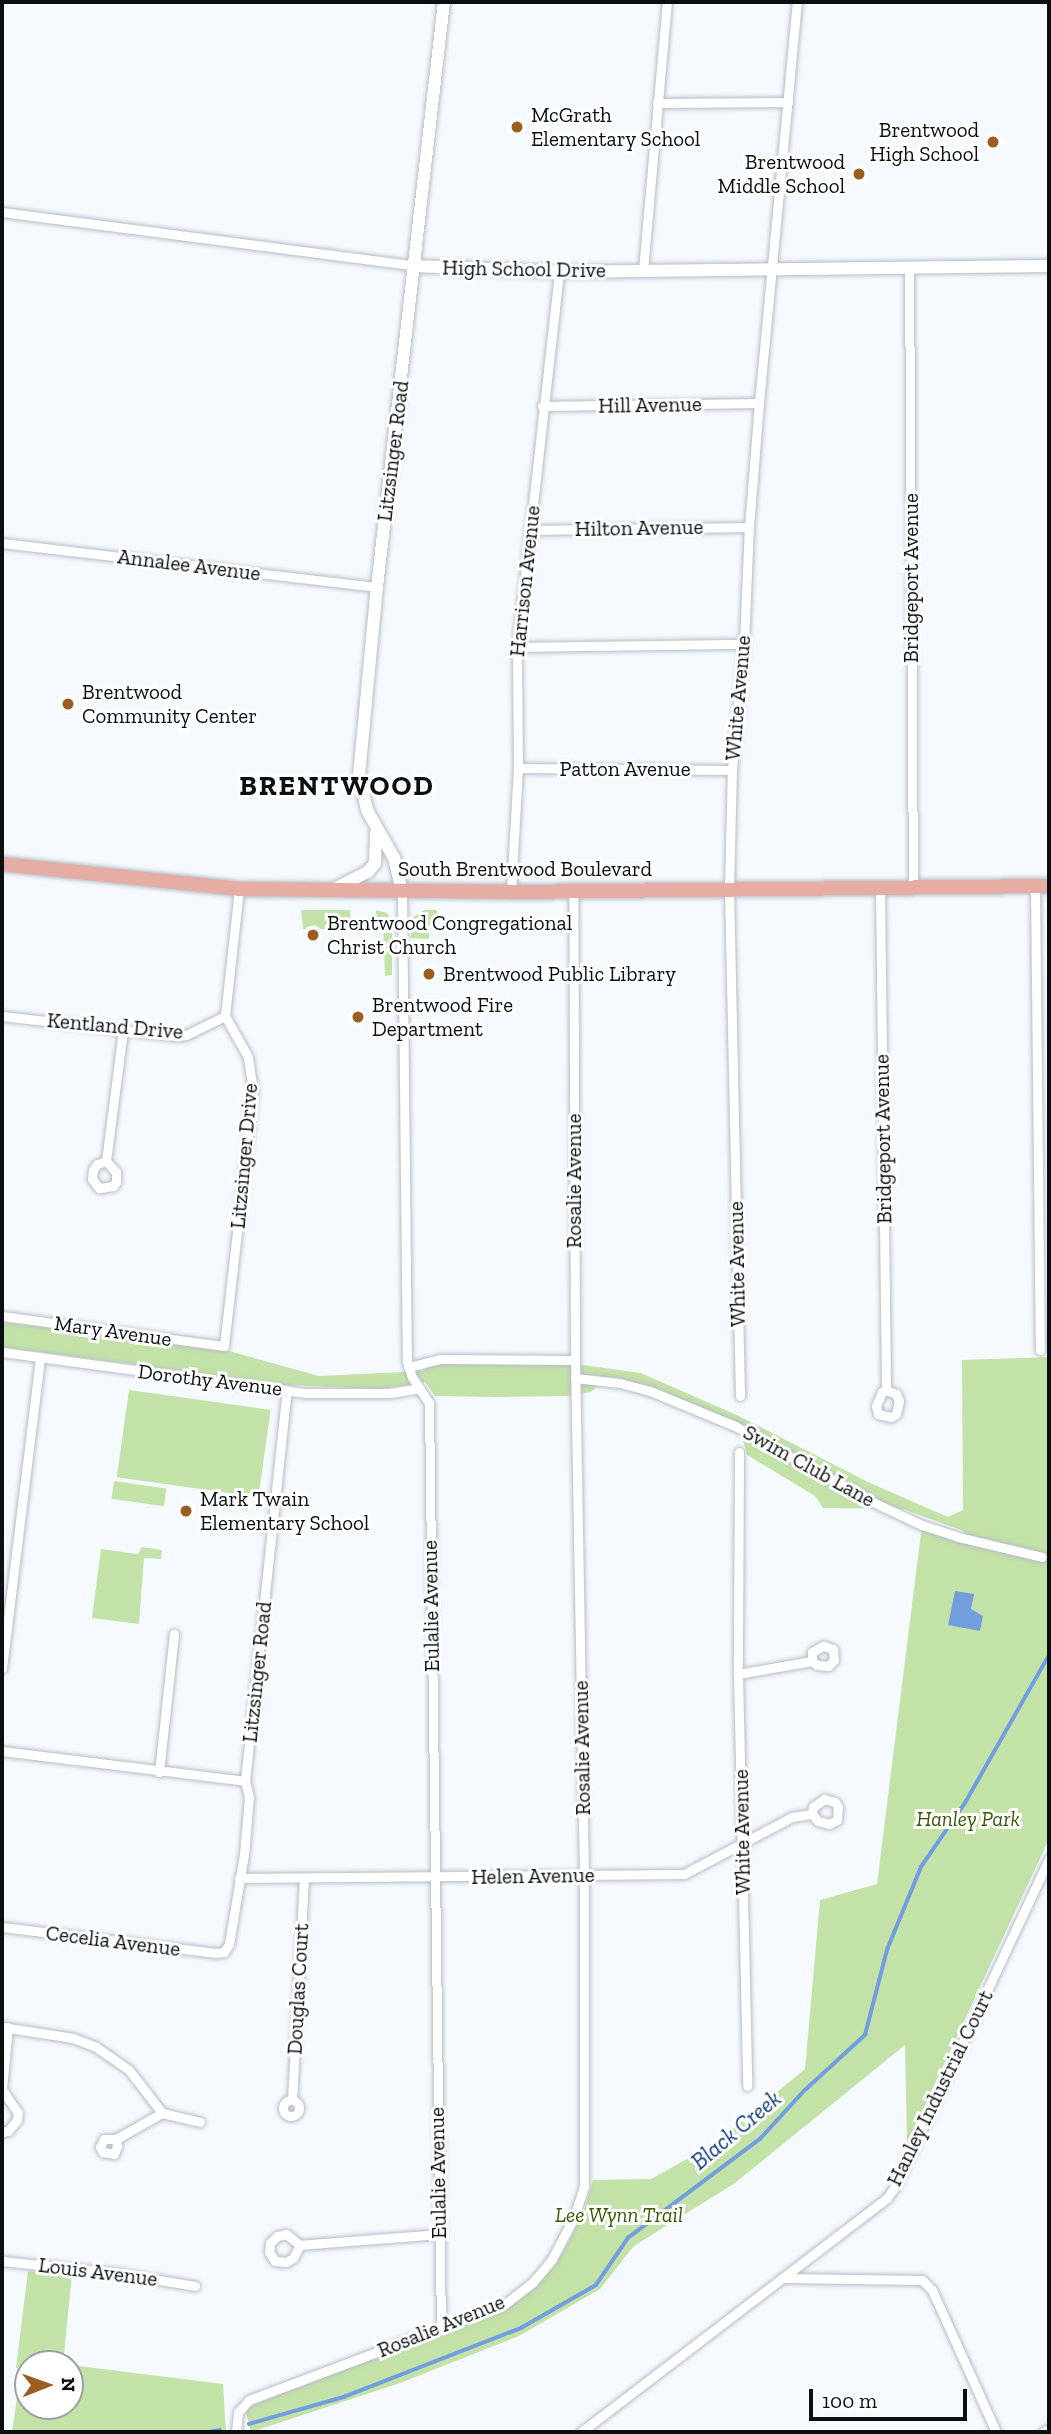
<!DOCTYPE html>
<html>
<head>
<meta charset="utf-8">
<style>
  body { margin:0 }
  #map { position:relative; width:1051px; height:2434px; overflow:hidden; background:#f5faff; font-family:"Zilla Slab",serif }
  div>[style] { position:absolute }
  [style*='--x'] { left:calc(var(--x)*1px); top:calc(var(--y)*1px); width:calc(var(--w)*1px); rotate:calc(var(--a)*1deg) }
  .green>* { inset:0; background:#c3e2a7; transform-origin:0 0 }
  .water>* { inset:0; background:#729ee0 }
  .stream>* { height:3.5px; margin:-1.75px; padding:0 1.75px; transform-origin:1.75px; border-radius:1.75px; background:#729ee0 }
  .roads { filter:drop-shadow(0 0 2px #b6bdc5) drop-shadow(0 0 2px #b6bdc5) }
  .minor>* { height:9px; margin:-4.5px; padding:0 4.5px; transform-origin:4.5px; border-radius:4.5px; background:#fff }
  .minor>.ring { margin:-4.5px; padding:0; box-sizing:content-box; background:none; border:9px solid #fff; border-radius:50% }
  .tertiary>* { height:12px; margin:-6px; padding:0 6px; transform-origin:6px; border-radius:6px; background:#fff }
  .primary>* { height:14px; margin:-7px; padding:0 7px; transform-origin:7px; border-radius:7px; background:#e5ada3 }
  .dots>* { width:19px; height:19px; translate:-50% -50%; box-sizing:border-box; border:4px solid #fff; border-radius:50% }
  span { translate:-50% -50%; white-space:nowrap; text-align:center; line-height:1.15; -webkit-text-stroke:6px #fff; paint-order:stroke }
  .poi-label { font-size:21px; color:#0c0f12 }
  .left { translate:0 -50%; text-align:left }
  .right { translate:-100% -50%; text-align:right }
  .street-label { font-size:21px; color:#0c0f12 }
  .park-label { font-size:21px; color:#375804; font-style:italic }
  .water-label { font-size:23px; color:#0e3973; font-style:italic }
  .district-label { font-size:28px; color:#0c0f12; font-weight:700; letter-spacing:2px }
  .frame { position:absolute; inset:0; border:4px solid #0c0f12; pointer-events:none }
  .north { position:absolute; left:14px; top:2350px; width:70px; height:70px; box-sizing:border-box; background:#fff; border:2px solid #9e9fa0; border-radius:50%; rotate:89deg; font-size:19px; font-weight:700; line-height:28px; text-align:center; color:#0c0f12 }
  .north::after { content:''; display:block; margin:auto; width:24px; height:32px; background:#9a5e20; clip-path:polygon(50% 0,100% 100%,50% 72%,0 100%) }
  .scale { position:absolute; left:809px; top:2389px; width:158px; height:32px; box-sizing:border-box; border:4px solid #0c0f12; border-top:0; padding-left:9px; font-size:21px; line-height:24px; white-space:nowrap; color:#0c0f12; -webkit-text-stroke:5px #fff; paint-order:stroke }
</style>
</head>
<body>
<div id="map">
  <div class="green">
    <i style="clip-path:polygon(301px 910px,350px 910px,351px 921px,345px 921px,346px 929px,303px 929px)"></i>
    <i style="clip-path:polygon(376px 910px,387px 913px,392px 921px,392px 975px,385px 976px,383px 921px,376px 918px)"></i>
    <i style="clip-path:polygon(424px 910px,437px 910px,437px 923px,429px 925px,429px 939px,411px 938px,412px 918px)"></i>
    <i style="clip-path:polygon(2px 1322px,229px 1351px,319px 1376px,423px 1371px,429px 1365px,438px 1363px,583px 1365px,641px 1373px,741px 1417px,870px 1483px,948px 1517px,963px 1510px,962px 1360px,1049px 1357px,1049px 1839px,907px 2143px,905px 2045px,735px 2183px,634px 2246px,600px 2289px,519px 2336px,403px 2382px,251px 2432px,246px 2413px,249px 2407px,259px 2402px,506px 2310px,543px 2278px,562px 2254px,583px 2214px,593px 2180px,651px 2179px,714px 2144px,805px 2069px,820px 1900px,877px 1884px,922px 1525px,964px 1538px,964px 1531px,903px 1509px,823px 1508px,815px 1496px,747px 1455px,741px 1432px,649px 1395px,618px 1386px,598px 1385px,591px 1392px,568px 1396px,496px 1397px,435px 1396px,425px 1382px,380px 1389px,288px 1385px,2px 1347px)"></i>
    <i style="left:129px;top:1390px;width:143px;height:88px;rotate:8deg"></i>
    <i style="left:114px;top:1481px;width:53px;height:18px;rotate:8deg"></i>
    <i style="clip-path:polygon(142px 1547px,162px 1550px,161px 1559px,144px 1558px,139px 1624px,92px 1618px,101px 1549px,138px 1554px)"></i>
    <i style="clip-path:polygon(28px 2271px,72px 2275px,63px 2364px,28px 2364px,28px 2406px,70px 2406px,70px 2365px,223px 2384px,226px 2432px,12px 2432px,21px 2370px,16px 2368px)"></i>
  </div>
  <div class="water">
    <i style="clip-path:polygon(955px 1591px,974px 1594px,971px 1609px,983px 1616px,980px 1631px,948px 1625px)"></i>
  </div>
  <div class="stream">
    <i style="--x:249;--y:2424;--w:99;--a:-15.9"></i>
    <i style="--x:344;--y:2397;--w:190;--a:-21.3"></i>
    <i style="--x:521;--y:2328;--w:86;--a:-29.8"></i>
    <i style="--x:596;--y:2285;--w:57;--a:-55.8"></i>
    <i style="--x:628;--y:2238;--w:165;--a:-36.9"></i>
    <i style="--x:760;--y:2139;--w:65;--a:-47.5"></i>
    <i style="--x:804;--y:2091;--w:83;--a:-42.6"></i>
    <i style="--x:865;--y:2035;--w:88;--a:-75.5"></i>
    <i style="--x:887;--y:1950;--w:90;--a:-67.7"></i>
    <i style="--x:921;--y:1867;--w:78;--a:-55.5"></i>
    <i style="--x:965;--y:1803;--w:170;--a:-60.4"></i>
    <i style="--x:209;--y:2432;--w:11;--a:-10"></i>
  </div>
  <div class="roads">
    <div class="minor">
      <i style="--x:657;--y:103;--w:131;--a:-0.4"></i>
      <i style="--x:2;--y:212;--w:417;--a:7.4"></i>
      <i style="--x:909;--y:268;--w:620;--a:89.63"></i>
      <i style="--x:643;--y:270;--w:269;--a:-84.9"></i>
      <i style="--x:542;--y:406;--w:217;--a:-0.8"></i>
      <i style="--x:530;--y:530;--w:219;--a:-0.8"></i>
      <i style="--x:2;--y:543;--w:378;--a:6.7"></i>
      <i style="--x:517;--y:647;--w:227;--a:-0.8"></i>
      <i style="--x:518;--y:768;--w:214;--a:0.5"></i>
      <i style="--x:1035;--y:886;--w:464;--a:89.4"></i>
      <i style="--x:880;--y:889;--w:501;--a:89.31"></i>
      <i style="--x:886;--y:1390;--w:11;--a:22"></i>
      <i style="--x:896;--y:1394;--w:8;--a:67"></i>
      <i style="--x:899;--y:1401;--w:13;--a:103"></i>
      <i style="--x:896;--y:1414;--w:6;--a:149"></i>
      <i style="--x:891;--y:1417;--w:13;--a:-167"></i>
      <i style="--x:878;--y:1414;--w:8;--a:-104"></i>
      <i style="--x:876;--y:1406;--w:15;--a:-67"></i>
      <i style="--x:882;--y:1392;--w:4;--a:-27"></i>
      <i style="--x:402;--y:892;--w:469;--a:89.4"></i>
      <i style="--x:407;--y:1361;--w:17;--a:73"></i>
      <i style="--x:412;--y:1377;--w:31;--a:57"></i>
      <i style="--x:429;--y:1403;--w:924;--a:89.26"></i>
      <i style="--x:511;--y:892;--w:124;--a:-86.8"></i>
      <i style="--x:518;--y:768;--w:121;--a:-90.5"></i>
      <i style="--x:517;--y:647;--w:377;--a:-83.6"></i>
      <i style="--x:2;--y:1016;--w:176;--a:6.5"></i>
      <i style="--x:177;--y:1036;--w:9;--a:-6"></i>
      <i style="--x:186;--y:1035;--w:43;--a:-26"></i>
      <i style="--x:106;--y:1161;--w:15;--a:48"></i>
      <i style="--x:116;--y:1172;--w:10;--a:90"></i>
      <i style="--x:116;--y:1182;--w:5;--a:127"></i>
      <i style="--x:113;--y:1186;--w:14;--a:172"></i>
      <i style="--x:99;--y:1188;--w:11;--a:-128"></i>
      <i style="--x:92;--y:1179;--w:9;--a:-84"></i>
      <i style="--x:93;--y:1170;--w:7;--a:-56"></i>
      <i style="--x:97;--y:1164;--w:9;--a:-18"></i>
      <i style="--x:106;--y:1161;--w:132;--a:-82.6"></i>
      <i style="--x:2;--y:1316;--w:224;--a:7.7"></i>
      <i style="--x:224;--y:1346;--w:258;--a:-83.5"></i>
      <i style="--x:253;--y:1090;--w:33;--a:-99"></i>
      <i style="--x:248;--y:1057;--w:47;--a:-119.3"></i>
      <i style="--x:225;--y:1016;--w:128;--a:-83.7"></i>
      <i style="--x:2;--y:1352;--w:307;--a:7.7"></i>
      <i style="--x:306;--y:1393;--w:84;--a:0"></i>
      <i style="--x:390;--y:1393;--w:30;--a:-9"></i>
      <i style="--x:408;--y:1367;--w:33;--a:-14"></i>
      <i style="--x:440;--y:1359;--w:135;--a:0.4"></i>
      <i style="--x:575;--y:1378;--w:45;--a:6.3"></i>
      <i style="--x:620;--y:1383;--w:31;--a:15"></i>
      <i style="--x:650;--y:1391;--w:92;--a:22.4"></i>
      <i style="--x:735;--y:1426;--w:160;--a:28.8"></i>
      <i style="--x:875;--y:1503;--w:52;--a:25.1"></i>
      <i style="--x:922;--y:1525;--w:38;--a:18"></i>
      <i style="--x:958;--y:1537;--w:86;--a:13.4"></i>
      <i style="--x:740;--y:1396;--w:507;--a:-91.24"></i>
      <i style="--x:729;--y:889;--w:119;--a:-88.6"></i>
      <i style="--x:732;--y:770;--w:127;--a:-84.6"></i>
      <i style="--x:744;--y:644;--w:117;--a:-87.6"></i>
      <i style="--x:749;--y:527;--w:124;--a:-85.4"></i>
      <i style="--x:759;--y:403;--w:403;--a:-84.6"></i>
      <i style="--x:739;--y:1452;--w:222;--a:90.3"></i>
      <i style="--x:738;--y:1674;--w:412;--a:88.7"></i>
      <i style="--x:2;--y:1668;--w:313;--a:-83"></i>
      <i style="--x:738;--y:1674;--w:75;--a:-10"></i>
      <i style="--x:812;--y:1661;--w:9;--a:-90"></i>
      <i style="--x:812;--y:1652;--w:13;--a:-29"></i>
      <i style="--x:823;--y:1646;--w:10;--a:17"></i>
      <i style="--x:833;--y:1649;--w:11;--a:85"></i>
      <i style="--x:834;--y:1660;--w:8;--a:135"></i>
      <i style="--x:828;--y:1666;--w:11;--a:-175"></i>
      <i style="--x:817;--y:1665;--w:6;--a:-141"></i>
      <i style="--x:2;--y:1751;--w:245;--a:7"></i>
      <i style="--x:159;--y:1772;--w:139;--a:-83.8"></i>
      <i style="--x:239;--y:1878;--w:445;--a:-0.5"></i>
      <i style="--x:684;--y:1874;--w:122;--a:-27.8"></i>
      <i style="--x:792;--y:1817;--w:20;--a:-9"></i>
      <i style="--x:812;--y:1814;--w:7;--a:-82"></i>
      <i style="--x:813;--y:1807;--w:14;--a:-36"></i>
      <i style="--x:824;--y:1799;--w:11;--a:15"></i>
      <i style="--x:835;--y:1802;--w:6;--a:59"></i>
      <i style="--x:838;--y:1807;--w:13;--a:94"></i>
      <i style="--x:837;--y:1820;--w:9;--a:153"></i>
      <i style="--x:829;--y:1824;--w:11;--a:-165"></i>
      <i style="--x:818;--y:1821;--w:9;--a:-131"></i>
      <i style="--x:2;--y:1927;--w:216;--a:6.9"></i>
      <i style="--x:216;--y:1953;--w:8;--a:-7"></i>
      <i style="--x:224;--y:1952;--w:9;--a:-58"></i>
      <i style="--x:229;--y:1944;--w:91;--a:-80.5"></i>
      <i style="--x:244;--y:1854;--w:57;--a:-85"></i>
      <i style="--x:249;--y:1797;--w:16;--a:-104"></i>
      <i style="--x:245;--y:1781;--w:393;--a:-83.9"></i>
      <i style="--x:2;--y:2027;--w:72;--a:8.8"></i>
      <i style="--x:73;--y:2038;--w:25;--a:21"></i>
      <i style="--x:96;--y:2047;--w:40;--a:34.9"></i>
      <i style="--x:129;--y:2070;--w:54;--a:52.5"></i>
      <i style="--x:162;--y:2113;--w:39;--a:13"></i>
      <i class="ring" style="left:283px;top:2100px;width:7px;height:7px"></i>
      <i style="--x:292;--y:2100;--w:222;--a:-86.9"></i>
      <i style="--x:2;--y:2132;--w:6;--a:-9"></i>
      <i style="--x:8;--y:2131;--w:14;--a:-51"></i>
      <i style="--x:17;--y:2120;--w:7;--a:-82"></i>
      <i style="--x:18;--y:2113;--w:29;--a:-124"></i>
      <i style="--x:2;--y:2089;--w:62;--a:-84.5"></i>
      <i style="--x:116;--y:2139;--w:12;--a:180"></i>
      <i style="--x:104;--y:2139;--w:9;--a:117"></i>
      <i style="--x:100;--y:2147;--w:6;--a:59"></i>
      <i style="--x:103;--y:2152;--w:11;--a:10"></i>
      <i style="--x:114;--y:2154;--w:9;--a:-69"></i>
      <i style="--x:117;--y:2146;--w:7;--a:-98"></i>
      <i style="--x:116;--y:2139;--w:53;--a:-29.5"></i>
      <i style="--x:300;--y:2245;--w:18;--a:-142"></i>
      <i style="--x:286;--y:2234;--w:9;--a:167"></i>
      <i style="--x:277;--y:2236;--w:10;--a:135"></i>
      <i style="--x:270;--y:2243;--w:9;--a:96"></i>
      <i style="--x:269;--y:2252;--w:11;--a:56"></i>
      <i style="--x:275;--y:2261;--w:11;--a:5"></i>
      <i style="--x:286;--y:2262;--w:8;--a:-30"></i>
      <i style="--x:293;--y:2258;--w:15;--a:-62"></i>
      <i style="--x:300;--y:2245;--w:139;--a:-4.5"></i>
      <i style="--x:2;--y:2261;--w:115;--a:6"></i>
      <i style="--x:116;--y:2273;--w:80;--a:9.3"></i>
      <i style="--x:783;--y:2278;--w:139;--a:0.8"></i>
      <i style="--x:922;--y:2280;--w:14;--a:45"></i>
      <i style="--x:932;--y:2290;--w:156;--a:65.7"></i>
      <i style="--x:236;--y:2432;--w:20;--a:-84"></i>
      <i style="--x:238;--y:2412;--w:16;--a:-47"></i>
      <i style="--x:249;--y:2400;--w:273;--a:-20.6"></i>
      <i style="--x:505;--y:2304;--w:36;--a:-38"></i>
      <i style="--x:533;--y:2282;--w:30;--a:-50"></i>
      <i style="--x:552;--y:2259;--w:47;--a:-62.4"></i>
      <i style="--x:574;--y:2217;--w:32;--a:-72"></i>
      <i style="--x:584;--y:2187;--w:312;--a:-90"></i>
      <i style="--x:584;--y:1875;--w:515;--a:-91"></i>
      <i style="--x:575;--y:1360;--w:469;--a:-90.2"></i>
      <i style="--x:581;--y:2432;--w:385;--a:-37.4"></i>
      <i style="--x:887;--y:2198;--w:12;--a:-55"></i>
      <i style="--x:894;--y:2188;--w:364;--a:-64.8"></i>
      <i style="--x:1043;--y:2432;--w:7;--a:-27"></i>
    </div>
    <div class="tertiary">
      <i style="--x:415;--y:266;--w:144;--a:2.4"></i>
      <i style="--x:559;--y:272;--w:490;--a:-0.7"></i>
      <i style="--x:334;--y:889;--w:38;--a:-27"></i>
      <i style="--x:368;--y:872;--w:11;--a:-52"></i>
      <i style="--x:375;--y:863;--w:30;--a:-88"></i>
      <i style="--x:402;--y:892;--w:35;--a:-103"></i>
      <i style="--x:394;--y:858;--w:55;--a:-119.4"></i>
      <i style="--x:367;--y:810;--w:35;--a:-103"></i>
      <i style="--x:359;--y:776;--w:190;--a:-84.6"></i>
      <i style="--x:377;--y:587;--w:589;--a:-83.47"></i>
    </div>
    <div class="primary">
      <i style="--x:2;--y:864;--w:238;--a:6"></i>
      <i style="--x:239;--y:889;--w:272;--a:0.6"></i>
      <i style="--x:511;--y:892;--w:538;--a:-0.64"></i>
    </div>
  </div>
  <div class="dots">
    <i style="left:517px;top:127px;background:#9a5e20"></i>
    <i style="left:993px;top:142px;background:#9a5e20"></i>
    <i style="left:859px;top:174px;background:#9a5e20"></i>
    <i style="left:68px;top:704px;background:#9a5e20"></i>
    <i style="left:313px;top:935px;background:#9a5e20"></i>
    <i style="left:429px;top:974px;background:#9a5e20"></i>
    <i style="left:358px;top:1017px;background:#9a5e20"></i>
    <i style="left:186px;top:1511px;background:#9a5e20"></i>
  </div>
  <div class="poi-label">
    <span class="left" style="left:531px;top:127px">McGrath<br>Elementary School</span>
    <span class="right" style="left:979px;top:142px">Brentwood<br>High School</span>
    <span class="right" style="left:845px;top:174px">Brentwood<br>Middle School</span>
    <span class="left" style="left:82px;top:704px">Brentwood<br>Community Center</span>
    <span class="left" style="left:327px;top:935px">Brentwood Congregational<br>Christ Church</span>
    <span class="left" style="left:443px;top:974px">Brentwood Public Library</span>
    <span class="left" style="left:372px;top:1017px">Brentwood Fire<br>Department</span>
    <span class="left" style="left:200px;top:1511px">Mark Twain<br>Elementary School</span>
  </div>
  <div class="street-label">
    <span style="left:524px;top:269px;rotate:1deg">High School Drive</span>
    <span style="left:650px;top:405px;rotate:-1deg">Hill Avenue</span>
    <span style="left:393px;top:451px;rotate:-83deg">Litzsinger Road</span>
    <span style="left:639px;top:528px;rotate:-1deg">Hilton Avenue</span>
    <span style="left:189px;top:565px;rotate:7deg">Annalee Avenue</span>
    <span style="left:911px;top:578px;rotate:-90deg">Bridgeport Avenue</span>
    <span style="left:525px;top:581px;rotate:-84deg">Harrison Avenue</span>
    <span style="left:738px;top:698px;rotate:-85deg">White Avenue</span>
    <span style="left:625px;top:769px">Patton Avenue</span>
    <span style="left:525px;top:869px">South Brentwood Boulevard</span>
    <span style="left:115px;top:1026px;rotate:5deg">Kentland Drive</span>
    <span style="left:883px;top:1139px;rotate:-91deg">Bridgeport Avenue</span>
    <span style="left:244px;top:1156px;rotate:-85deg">Litzsinger Drive</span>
    <span style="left:574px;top:1181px;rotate:-90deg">Rosalie Avenue</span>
    <span style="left:737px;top:1264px;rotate:-91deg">White Avenue</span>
    <span style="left:113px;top:1331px;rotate:8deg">Mary Avenue</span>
    <span style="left:210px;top:1380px;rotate:7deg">Dorothy Avenue</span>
    <span style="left:809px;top:1466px;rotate:29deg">Swim Club Lane</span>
    <span style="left:431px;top:1606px;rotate:-91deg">Eulalie Avenue</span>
    <span style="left:257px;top:1672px;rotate:-84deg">Litzsinger Road</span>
    <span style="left:582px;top:1748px;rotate:-91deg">Rosalie Avenue</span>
    <span style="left:742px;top:1832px;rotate:-91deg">White Avenue</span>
    <span style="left:533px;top:1876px;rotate:-1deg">Helen Avenue</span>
    <span style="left:113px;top:1941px;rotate:7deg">Cecelia Avenue</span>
    <span style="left:298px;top:1989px;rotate:-87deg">Douglas Court</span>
    <span style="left:940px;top:2088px;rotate:-64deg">Hanley Industrial Court</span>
    <span style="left:438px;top:2173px;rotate:-91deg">Eulalie Avenue</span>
    <span style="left:98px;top:2272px;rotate:7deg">Louis Avenue</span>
    <span style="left:441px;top:2326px;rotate:-22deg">Rosalie Avenue</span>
  </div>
  <div class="park-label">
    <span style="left:968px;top:1819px">Hanley Park</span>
    <span style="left:619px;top:2215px">Lee Wynn Trail</span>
  </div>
  <div class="water-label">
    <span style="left:736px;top:2130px;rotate:-40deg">Black Creek</span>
  </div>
  <div class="district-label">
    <span style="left:337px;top:786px">BRENTWOOD</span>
  </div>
  <div class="frame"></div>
  <div class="north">N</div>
  <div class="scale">100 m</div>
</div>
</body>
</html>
